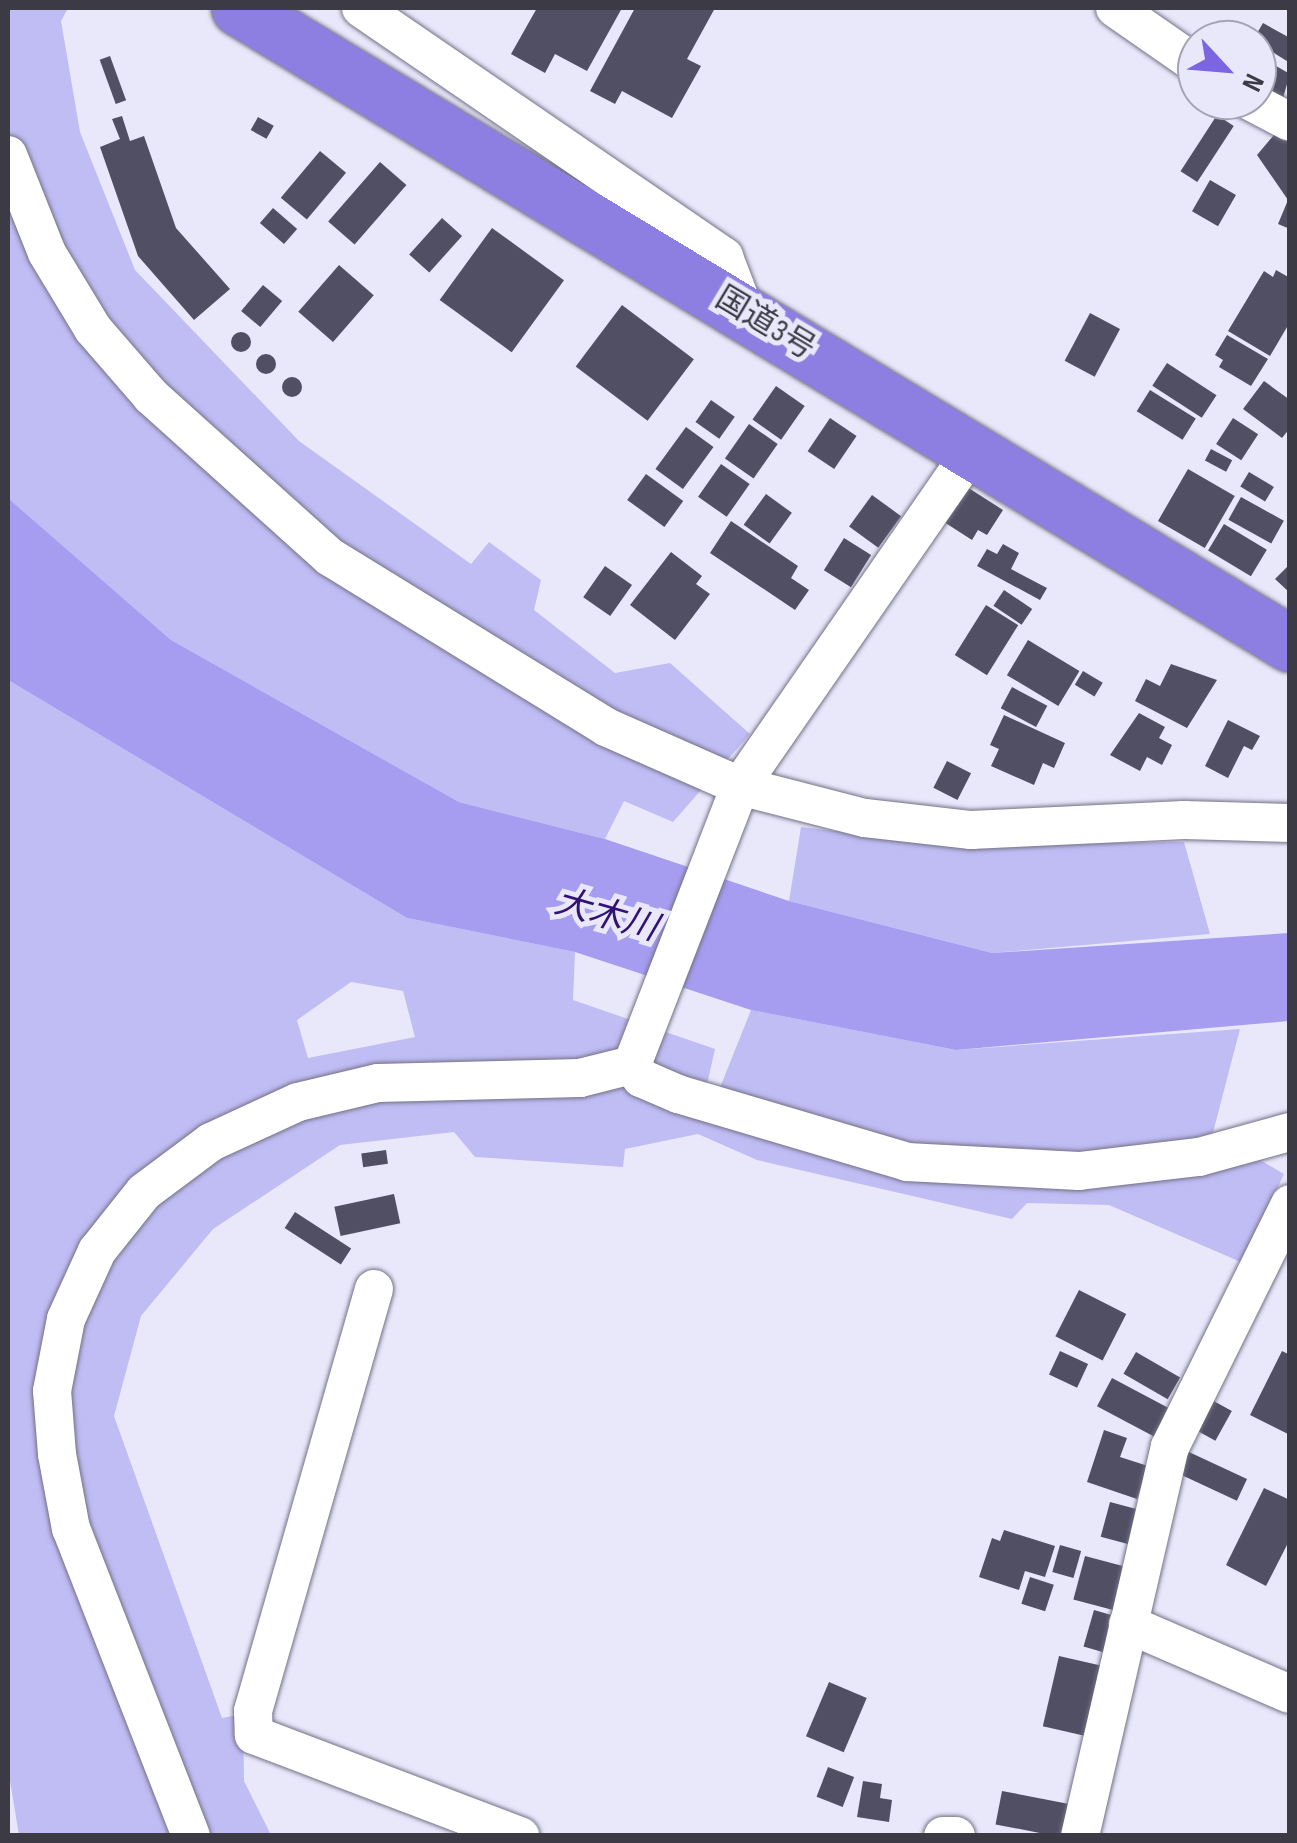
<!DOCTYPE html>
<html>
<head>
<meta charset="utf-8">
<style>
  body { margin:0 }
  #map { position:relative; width:1297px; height:1843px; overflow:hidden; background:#e9e8fb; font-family:"Sofia Sans Condensed","Noto Sans JP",sans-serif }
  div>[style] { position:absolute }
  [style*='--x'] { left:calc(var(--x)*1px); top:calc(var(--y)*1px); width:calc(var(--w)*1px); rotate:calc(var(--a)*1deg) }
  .green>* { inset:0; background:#c0bcf4 }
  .water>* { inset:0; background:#a69df1 }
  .building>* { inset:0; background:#514f63; transform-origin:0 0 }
  .round { border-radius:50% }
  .roads { filter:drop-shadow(0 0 2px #727186) drop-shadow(0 0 2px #727186) }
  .minor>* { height:38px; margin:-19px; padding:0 19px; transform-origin:19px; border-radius:19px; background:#fff }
  .highway>* { height:55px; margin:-27.5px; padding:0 27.5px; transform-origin:27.5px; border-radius:27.5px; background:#8d7fe1 }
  span { translate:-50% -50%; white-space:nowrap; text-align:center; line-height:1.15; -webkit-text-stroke:10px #e9e8fb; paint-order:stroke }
  .street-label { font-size:32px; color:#3c3b45 }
  .water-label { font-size:35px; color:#311273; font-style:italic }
  .frame { position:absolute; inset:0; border:10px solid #3c3b45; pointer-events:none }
  .north { position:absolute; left:1177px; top:20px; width:100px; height:100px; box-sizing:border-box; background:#e9e8fb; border:2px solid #a4a3b2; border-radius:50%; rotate:116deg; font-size:28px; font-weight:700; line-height:40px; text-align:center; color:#3c3b45 }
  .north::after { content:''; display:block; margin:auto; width:35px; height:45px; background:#7c65e0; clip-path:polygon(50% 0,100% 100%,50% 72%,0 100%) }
</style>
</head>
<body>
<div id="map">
  <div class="green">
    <i style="clip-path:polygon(8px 8px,68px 8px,61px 21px,80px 132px,135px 270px,299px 441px,471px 564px,489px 542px,541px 580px,534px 610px,615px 673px,670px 663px,750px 734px,673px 822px,624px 801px,605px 839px,459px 802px,171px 640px,8px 498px)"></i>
    <i style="clip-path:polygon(evenodd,8px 680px,407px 918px,575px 952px,573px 1000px,715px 1049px,701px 1111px,1094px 1187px,1260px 1160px,1284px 1174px,1243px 1263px,1109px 1205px,1027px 1203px,1012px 1219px,757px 1160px,698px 1134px,625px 1149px,623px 1167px,475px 1157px,454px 1132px,340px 1145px,213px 1229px,141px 1316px,114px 1416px,222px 1718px,243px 1714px,244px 1781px,271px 1835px,19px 1835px,8px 1769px,8px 680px,351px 982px,403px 991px,415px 1037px,308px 1058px,297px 1020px,351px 982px)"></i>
    <i style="clip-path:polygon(801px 827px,954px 845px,1184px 842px,1210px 934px,992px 953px,789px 901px)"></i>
    <i style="clip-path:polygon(751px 1010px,956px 1050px,1240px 1029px,1211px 1140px,1074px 1163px,900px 1157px,717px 1095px)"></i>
  </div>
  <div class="water">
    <i style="clip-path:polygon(8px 498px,171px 640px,459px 802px,605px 839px,789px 901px,992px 953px,1289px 933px,1289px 1021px,956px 1050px,751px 1010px,575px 952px,407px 918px,8px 680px)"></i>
  </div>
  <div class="building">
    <i style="clip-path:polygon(537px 8px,622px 8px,587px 71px,555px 54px,545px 73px,511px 54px)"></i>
    <i style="clip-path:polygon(635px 8px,715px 8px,687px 59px,701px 66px,672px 118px,622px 91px,615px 104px,590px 91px)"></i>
    <i style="clip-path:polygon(1263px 23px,1290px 38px,1290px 63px,1253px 40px)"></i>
    <i style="clip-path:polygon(1257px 55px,1290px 74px,1283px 98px,1257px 83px)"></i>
    <i style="left:110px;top:56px;width:47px;height:11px;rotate:70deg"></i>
    <i style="left:1217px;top:115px;width:20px;height:67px;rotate:33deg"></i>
    <i style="clip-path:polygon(122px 116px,130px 141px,144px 136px,176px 228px,230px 289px,194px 320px,138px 256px,100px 147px,120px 139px,112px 119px)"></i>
    <i style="left:258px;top:117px;width:18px;height:15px;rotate:29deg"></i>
    <i style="clip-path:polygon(1279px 129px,1290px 133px,1290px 229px,1278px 224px,1288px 200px,1257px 155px)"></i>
    <i style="left:320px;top:151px;width:34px;height:61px;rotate:40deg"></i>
    <i style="left:380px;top:162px;width:35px;height:79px;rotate:41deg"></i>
    <i style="left:1210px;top:180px;width:30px;height:36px;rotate:30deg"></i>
    <i style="left:273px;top:208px;width:32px;height:20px;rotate:41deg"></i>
    <i style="left:442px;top:218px;width:27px;height:49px;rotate:42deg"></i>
    <i style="left:492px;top:228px;width:89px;height:89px;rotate:36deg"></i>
    <i style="left:339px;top:265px;width:46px;height:62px;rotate:41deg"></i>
    <i style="clip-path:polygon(1276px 270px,1290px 278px,1290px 322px,1270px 356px,1228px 331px,1264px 271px,1273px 277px)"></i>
    <i style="left:263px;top:285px;width:25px;height:34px;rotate:40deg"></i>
    <i style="left:622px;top:305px;width:90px;height:77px;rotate:37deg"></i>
    <i style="left:1090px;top:313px;width:34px;height:54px;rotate:28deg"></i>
    <i class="round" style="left:231px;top:332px;width:20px;height:20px"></i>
    <i style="clip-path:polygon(1227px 335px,1268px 359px,1251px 386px,1219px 367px,1223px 360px,1215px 355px)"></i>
    <i class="round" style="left:256px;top:354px;width:20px;height:20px"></i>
    <i style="left:1167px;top:363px;width:59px;height:27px;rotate:33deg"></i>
    <i class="round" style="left:282px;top:377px;width:20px;height:20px"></i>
    <i style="clip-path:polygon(1264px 381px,1290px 400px,1290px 428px,1282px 438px,1243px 409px)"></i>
    <i style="left:776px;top:386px;width:35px;height:41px;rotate:35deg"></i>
    <i style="left:1150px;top:390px;width:54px;height:25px;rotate:32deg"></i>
    <i style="left:711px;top:400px;width:29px;height:27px;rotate:35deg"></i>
    <i style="left:830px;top:418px;width:32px;height:40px;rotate:34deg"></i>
    <i style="left:1233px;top:418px;width:30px;height:31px;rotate:33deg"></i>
    <i style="left:749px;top:424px;width:35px;height:42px;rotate:35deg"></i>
    <i style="left:686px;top:427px;width:34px;height:52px;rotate:36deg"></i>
    <i style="left:1211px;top:449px;width:24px;height:13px;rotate:28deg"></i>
    <i style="left:721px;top:464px;width:35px;height:40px;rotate:35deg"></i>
    <i style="left:1188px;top:469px;width:54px;height:60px;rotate:30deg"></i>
    <i style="left:1249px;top:472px;width:29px;height:17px;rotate:31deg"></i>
    <i style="left:646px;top:474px;width:46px;height:32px;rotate:36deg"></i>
    <i style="clip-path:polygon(967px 487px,1003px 510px,987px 535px,978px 530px,972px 540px,944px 522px)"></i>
    <i style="left:766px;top:494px;width:32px;height:38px;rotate:36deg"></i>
    <i style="left:872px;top:495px;width:36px;height:39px;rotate:36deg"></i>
    <i style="left:1241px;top:497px;width:49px;height:26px;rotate:29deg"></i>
    <i style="clip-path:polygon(731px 521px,798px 566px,791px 578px,809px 590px,795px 610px,710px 553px)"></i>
    <i style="left:1224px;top:524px;width:50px;height:31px;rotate:31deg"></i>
    <i style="left:844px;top:538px;width:32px;height:38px;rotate:32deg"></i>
    <i style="clip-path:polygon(1003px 544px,1019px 553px,1011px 569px,1047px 588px,1040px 600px,977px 566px,987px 549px,997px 554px)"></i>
    <i style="clip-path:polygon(671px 552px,702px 576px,696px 584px,710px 594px,675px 640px,630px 605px)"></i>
    <i style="clip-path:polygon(1290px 564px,1290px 593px,1275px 579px)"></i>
    <i style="left:605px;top:566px;width:33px;height:38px;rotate:35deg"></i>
    <i style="left:1004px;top:590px;width:34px;height:19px;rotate:34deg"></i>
    <i style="left:986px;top:605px;width:38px;height:59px;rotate:32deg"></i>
    <i style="left:1028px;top:640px;width:60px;height:41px;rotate:31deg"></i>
    <i style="clip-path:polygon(1171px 664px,1217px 680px,1187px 728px,1135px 701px,1146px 679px,1160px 686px)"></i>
    <i style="left:1083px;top:671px;width:23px;height:16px;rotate:31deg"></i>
    <i style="left:1012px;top:687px;width:40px;height:24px;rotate:28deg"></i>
    <i style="clip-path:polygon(1139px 713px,1165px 727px,1159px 738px,1172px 745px,1162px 765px,1147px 757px,1140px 771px,1110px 755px)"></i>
    <i style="clip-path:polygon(1004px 715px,1065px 743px,1054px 768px,1043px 763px,1034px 785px,991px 766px,999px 749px,990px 745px)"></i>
    <i style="clip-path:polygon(1228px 720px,1260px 736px,1252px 750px,1244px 746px,1228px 778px,1205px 766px)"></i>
    <i style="left:947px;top:761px;width:27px;height:30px;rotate:27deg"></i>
    <i style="left:386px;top:1150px;width:14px;height:25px;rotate:82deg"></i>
    <i style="left:394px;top:1194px;width:30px;height:61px;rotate:78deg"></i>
    <i style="left:295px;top:1212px;width:67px;height:19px;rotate:33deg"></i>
    <i style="left:1079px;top:1290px;width:53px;height:52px;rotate:27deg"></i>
    <i style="left:1060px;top:1351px;width:31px;height:26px;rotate:25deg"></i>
    <i style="clip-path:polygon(1282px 1351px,1290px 1355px,1290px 1435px,1250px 1415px)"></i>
    <i style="left:1136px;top:1352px;width:51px;height:25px;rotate:30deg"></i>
    <i style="left:1112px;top:1378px;width:64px;height:32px;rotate:28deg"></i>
    <i style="left:1210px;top:1399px;width:25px;height:34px;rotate:29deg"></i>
    <i style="clip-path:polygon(1104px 1430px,1127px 1438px,1120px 1457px,1148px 1466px,1137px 1499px,1087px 1482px)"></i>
    <i style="left:1189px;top:1452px;width:64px;height:24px;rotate:25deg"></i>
    <i style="clip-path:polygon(1264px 1488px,1290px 1500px,1290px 1539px,1266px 1586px,1226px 1565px)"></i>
    <i style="left:1110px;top:1502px;width:31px;height:36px;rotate:15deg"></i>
    <i style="clip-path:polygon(1004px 1530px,1055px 1546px,1045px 1577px,1025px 1571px,1019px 1590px,979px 1577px,992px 1538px,1000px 1541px)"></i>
    <i style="left:1060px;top:1545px;width:22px;height:28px;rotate:16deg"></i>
    <i style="left:1085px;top:1556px;width:41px;height:45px;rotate:15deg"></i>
    <i style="left:1030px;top:1577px;width:25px;height:28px;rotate:18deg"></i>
    <i style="left:1094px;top:1610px;width:25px;height:38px;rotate:16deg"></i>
    <i style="left:1059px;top:1656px;width:45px;height:72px;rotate:13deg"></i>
    <i style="left:829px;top:1682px;width:41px;height:59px;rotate:23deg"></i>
    <i style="left:828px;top:1767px;width:28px;height:32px;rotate:21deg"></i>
    <i style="clip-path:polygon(863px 1781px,882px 1784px,880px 1798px,892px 1800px,889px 1822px,857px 1817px)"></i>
    <i style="left:1002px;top:1791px;width:67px;height:34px;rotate:11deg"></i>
  </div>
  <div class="roads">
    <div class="minor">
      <i style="--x:361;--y:8;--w:440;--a:34.4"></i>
      <i style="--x:724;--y:257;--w:59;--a:69.1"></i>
      <i style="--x:1115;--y:8;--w:100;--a:34.8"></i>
      <i style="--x:1248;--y:100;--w:47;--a:27.6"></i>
      <i style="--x:8;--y:155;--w:105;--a:68.3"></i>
      <i style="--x:47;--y:253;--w:89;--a:58.8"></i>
      <i style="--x:93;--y:329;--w:89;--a:49.1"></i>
      <i style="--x:151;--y:396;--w:241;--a:42"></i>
      <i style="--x:330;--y:557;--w:324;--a:31.6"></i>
      <i style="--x:606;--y:727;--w:146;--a:23.8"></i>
      <i style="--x:740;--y:786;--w:129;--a:14.4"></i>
      <i style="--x:865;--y:818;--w:107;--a:6.5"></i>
      <i style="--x:971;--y:830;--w:213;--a:-2.7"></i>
      <i style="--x:1184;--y:820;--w:106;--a:1.6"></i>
      <i style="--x:632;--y:1065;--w:299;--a:-68.8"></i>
      <i style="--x:740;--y:786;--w:409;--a:-55.3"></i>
      <i style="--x:632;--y:1065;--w:16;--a:55"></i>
      <i style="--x:641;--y:1078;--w:40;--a:23.4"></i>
      <i style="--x:678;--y:1094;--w:239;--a:16.5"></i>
      <i style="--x:907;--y:1162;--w:172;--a:3"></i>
      <i style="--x:1079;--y:1171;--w:121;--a:-6.7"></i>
      <i style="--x:1199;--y:1157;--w:94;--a:-15.4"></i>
      <i style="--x:374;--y:1289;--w:439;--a:106"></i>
      <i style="--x:253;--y:1711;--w:24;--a:88"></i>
      <i style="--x:254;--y:1735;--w:285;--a:20.8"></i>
      <i style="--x:1128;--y:1624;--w:176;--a:23.4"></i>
      <i style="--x:191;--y:1836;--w:330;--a:-111.3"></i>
      <i style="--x:71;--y:1529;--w:76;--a:-100.6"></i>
      <i style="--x:57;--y:1454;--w:63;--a:-94.5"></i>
      <i style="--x:52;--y:1391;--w:73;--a:-79"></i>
      <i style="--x:66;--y:1319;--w:75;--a:-65.5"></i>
      <i style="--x:97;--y:1251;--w:75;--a:-51.5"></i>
      <i style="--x:144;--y:1192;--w:84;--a:-36.7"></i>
      <i style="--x:211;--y:1142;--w:96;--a:-24.7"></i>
      <i style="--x:298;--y:1102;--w:82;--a:-13.4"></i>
      <i style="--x:378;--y:1083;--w:202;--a:-1.4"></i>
      <i style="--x:580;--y:1078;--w:54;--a:-14"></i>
      <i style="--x:943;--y:1836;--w:13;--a:0"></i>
      <i style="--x:1080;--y:1836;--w:399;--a:-77"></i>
      <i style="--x:1170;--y:1447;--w:271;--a:-63.7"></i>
    </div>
    <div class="highway">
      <i style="--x:239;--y:8;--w:1228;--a:31.18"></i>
    </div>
  </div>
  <div class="street-label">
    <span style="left:765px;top:324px;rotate:31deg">国道3号</span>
  </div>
  <div class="water-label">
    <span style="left:606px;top:916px;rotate:16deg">大木川</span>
  </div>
  <div class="frame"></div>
  <div class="north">N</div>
</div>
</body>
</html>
